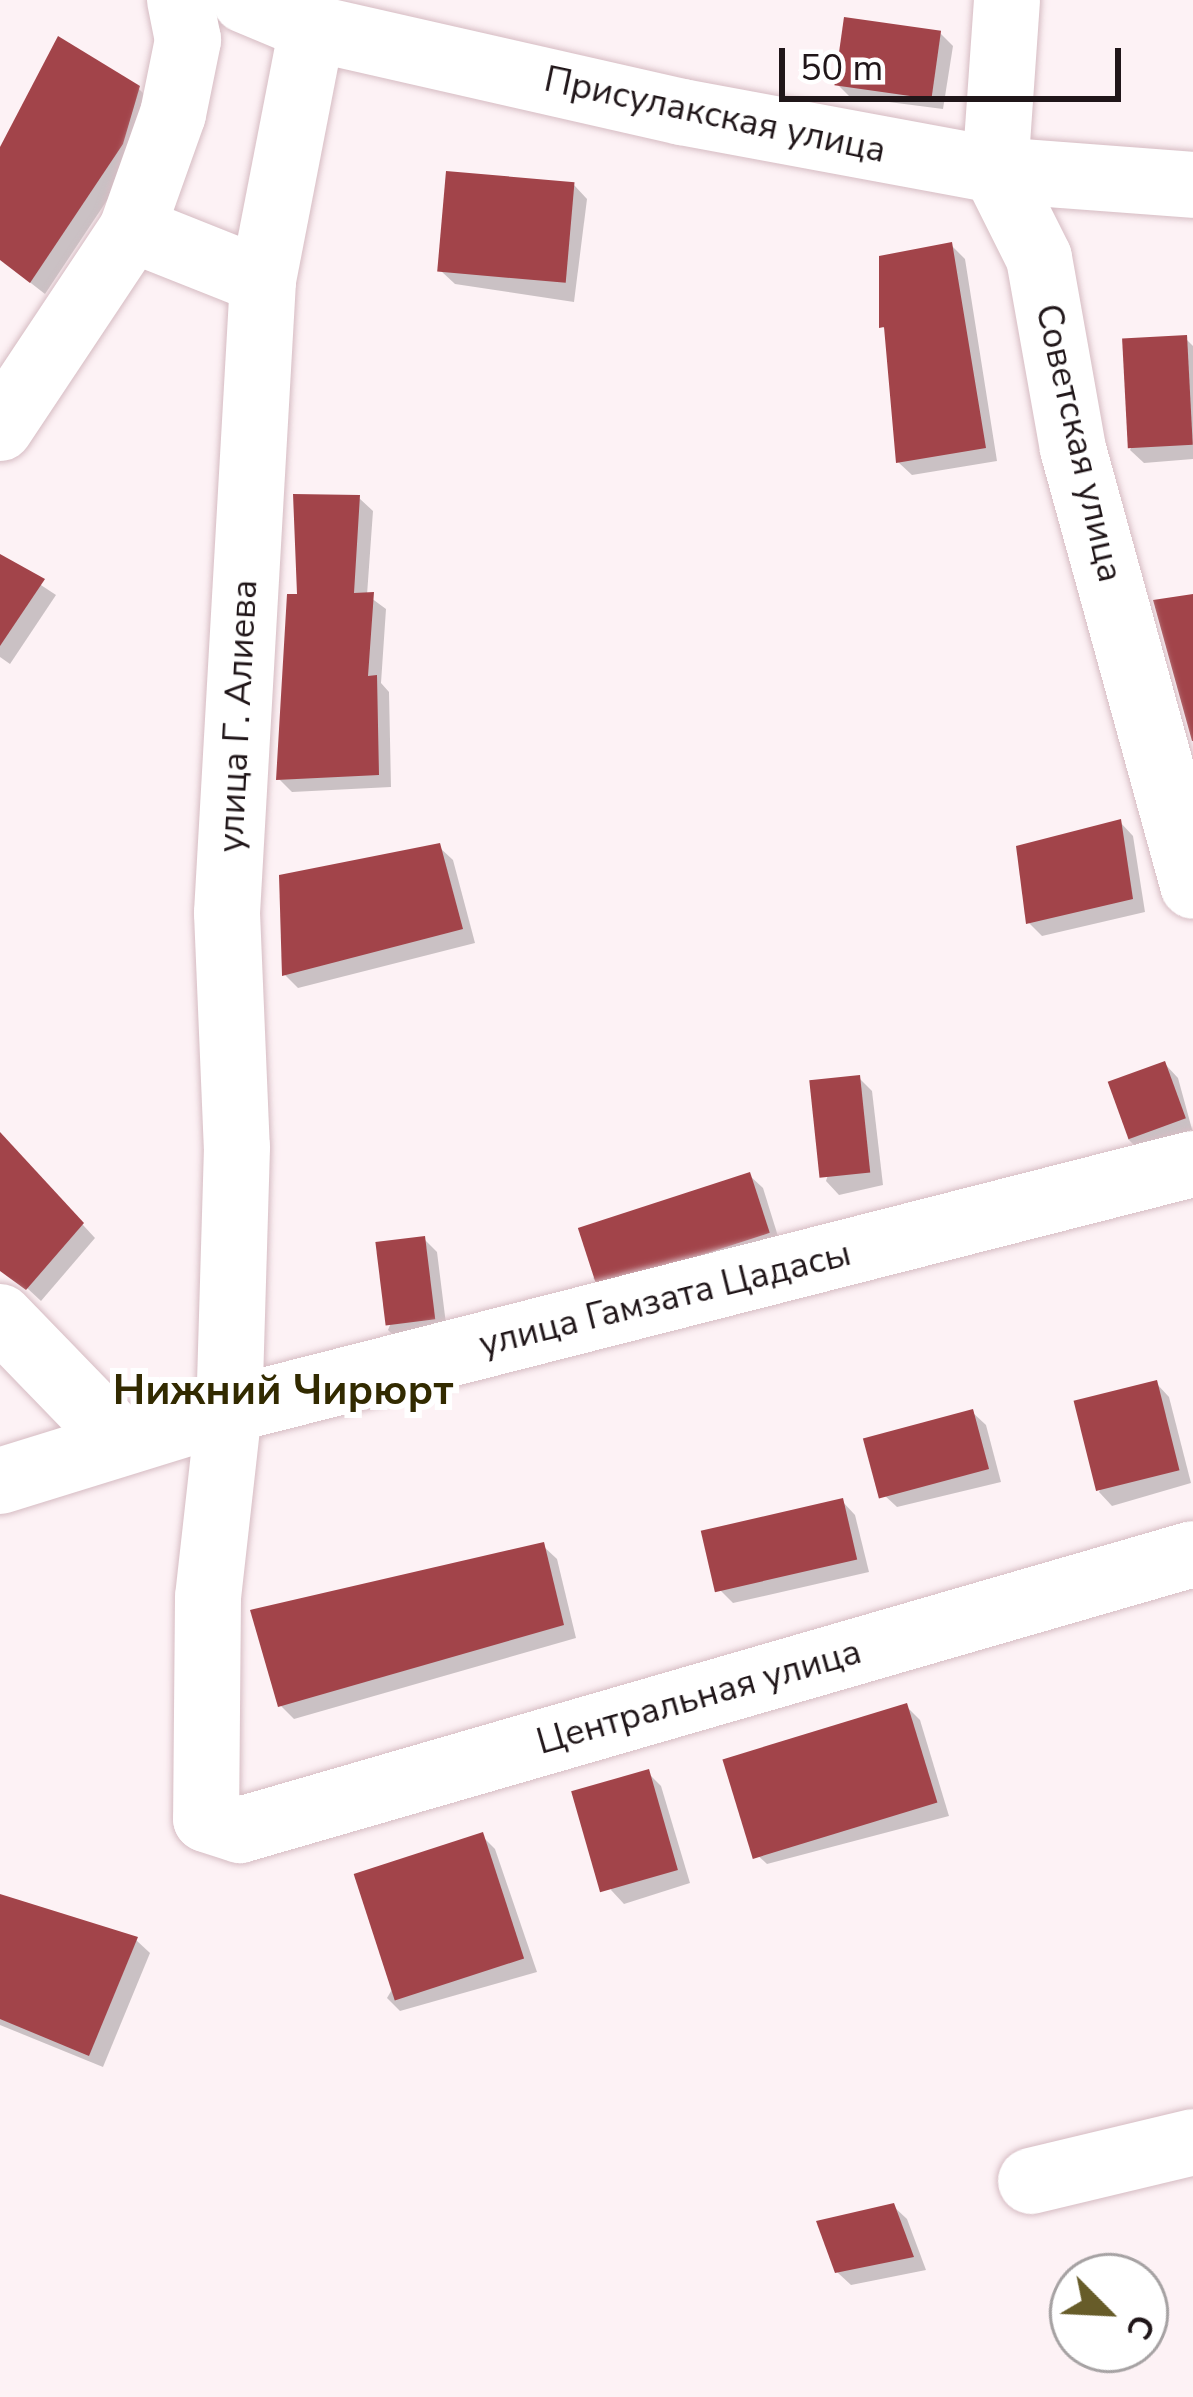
<!DOCTYPE html>
<html>
<head>
<meta charset="utf-8">
<style>
  body { margin:0 }
  #map { position:relative; width:1193px; height:2397px; overflow:hidden; background:#fdf2f5; font-family:"Nunito Sans",sans-serif }
  div>[style] { position:absolute }
  [style*='--x'] { left:calc(var(--x)*1px); top:calc(var(--y)*1px); width:calc(var(--w)*1px); rotate:calc(var(--a)*1deg) }
  .shadow>* { inset:0; background:#0003 }
  .building>* { inset:0; background:#a2444a; transform-origin:0 0 }
  .roads { filter:drop-shadow(0 0 3px #d6bcc3) drop-shadow(0 0 3px #d6bcc3) }
  .minor>* { height:66px; margin:-33px; padding:0 33px; transform-origin:33px; border-radius:33px; background:#fff }
  span { translate:-50% -50%; white-space:nowrap; text-align:center; line-height:1.15; -webkit-text-stroke:12px #fff; paint-order:stroke }
  .street-label { font-size:36px; color:#201619 }
  .quarter-label { font-size:42px; color:#322a00; font-weight:700 }
  .north { position:absolute; left:1049px; top:2253px; width:120px; height:120px; box-sizing:border-box; background:#fff; border:3px solid #a6a2a3; border-radius:50%; rotate:114deg; font-size:33px; font-weight:700; line-height:48px; text-align:center; color:#201619 }
  .north::after { content:''; display:block; margin:auto; width:42px; height:54px; background:#675c29; clip-path:polygon(50% 0,100% 100%,50% 72%,0 100%) }
  .scale { position:absolute; left:779px; top:48px; width:342px; height:54px; box-sizing:border-box; border:6px solid #201619; border-top:0; padding-left:15px; font-size:36px; line-height:42px; white-space:nowrap; color:#201619; -webkit-text-stroke:9px #fff; paint-order:stroke }
</style>
</head>
<body>
<div id="map">
  <div class="shadow">
    <i style="clip-path:polygon(940px 33px,953px 46px,943px 109px,850px 97px,837px 84px)"></i>
    <i style="clip-path:polygon(139px 89px,152px 102px,135px 158px,45px 294px,0 259px,0 153px)"></i>
    <i style="clip-path:polygon(574px 185px,587px 199px,574px 302px,455px 284px,441px 271px)"></i>
    <i style="clip-path:polygon(951px 245px,965px 259px,997px 461px,912px 475px,898px 462px,887px 331px,882px 326px)"></i>
    <i style="clip-path:polygon(1186px 339px,1193px 346px,1193px 459px,1144px 463px,1130px 450px)"></i>
    <i style="clip-path:polygon(359px 498px,373px 511px,367px 595px,386px 609px,381px 683px,389px 692px,391px 787px,292px 792px,279px 779px,300px 597px)"></i>
    <i style="clip-path:polygon(0 558px,56px 595px,10px 664px,0 657px)"></i>
    <i style="clip-path:polygon(1120px 822px,1133px 836px,1145px 912px,1042px 936px,1029px 923px)"></i>
    <i style="clip-path:polygon(439px 847px,453px 860px,475px 943px,298px 988px,285px 975px)"></i>
    <i style="clip-path:polygon(1165px 1064px,1178px 1078px,1193px 1133px,1141px 1152px,1128px 1139px)"></i>
    <i style="clip-path:polygon(859px 1078px,872px 1091px,883px 1185px,839px 1195px,826px 1181px)"></i>
    <i style="clip-path:polygon(0 1135px,95px 1238px,41px 1301px,0 1263px)"></i>
    <i style="clip-path:polygon(749px 1175px,763px 1188px,781px 1246px,607px 1291px,593px 1278px)"></i>
    <i style="clip-path:polygon(424px 1239px,437px 1252px,447px 1332px,401px 1343px,388px 1330px)"></i>
    <i style="clip-path:polygon(1156px 1383px,1169px 1397px,1191px 1483px,1112px 1506px,1099px 1492px)"></i>
    <i style="clip-path:polygon(972px 1412px,986px 1425px,1001px 1482px,897px 1507px,883px 1494px)"></i>
    <i style="clip-path:polygon(842px 1501px,855px 1515px,869px 1572px,733px 1603px,719px 1589px)"></i>
    <i style="clip-path:polygon(543px 1546px,557px 1559px,576px 1638px,294px 1719px,280px 1705px)"></i>
    <i style="clip-path:polygon(906px 1706px,920px 1720px,949px 1816px,767px 1864px,753px 1851px)"></i>
    <i style="clip-path:polygon(648px 1773px,661px 1786px,690px 1883px,624px 1904px,611px 1890px)"></i>
    <i style="clip-path:polygon(482px 1836px,495px 1849px,537px 1972px,400px 2011px,387px 1998px)"></i>
    <i style="clip-path:polygon(0 1897px,136px 1940px,150px 1953px,103px 2067px,0 2025px)"></i>
    <i style="clip-path:polygon(893px 2206px,907px 2219px,926px 2270px,851px 2285px,837px 2272px)"></i>
  </div>
  <div class="building">
    <i style="left:844px;top:17px;width:98px;height:69px;rotate:8deg"></i>
    <i style="clip-path:polygon(58px 36px,140px 86px,123px 144px,30px 283px,0 260px,0 147px)"></i>
    <i style="left:446px;top:171px;width:129px;height:101px;rotate:5deg"></i>
    <i style="clip-path:polygon(952px 242px,986px 448px,896px 463px,884px 327px,879px 328px,879px 256px)"></i>
    <i style="left:1187px;top:335px;width:110px;height:65px;rotate:87deg"></i>
    <i style="clip-path:polygon(293px 494px,360px 495px,354px 593px,374px 592px,368px 676px,377px 675px,379px 775px,276px 780px,287px 594px,297px 594px)"></i>
    <i style="clip-path:polygon(0 554px,45px 579px,0 646px)"></i>
    <i style="clip-path:polygon(1193px 594px,1193px 741px,1192px 741px,1153px 600px)"></i>
    <i style="clip-path:polygon(1121px 819px,1133px 899px,1026px 924px,1016px 846px)"></i>
    <i style="clip-path:polygon(440px 843px,463px 929px,282px 976px,279px 875px)"></i>
    <i style="left:1165px;top:1061px;width:61px;height:61px;rotate:70deg"></i>
    <i style="left:860px;top:1075px;width:98px;height:51px;rotate:84deg"></i>
    <i style="clip-path:polygon(0 1132px,84px 1223px,26px 1290px,0 1271px)"></i>
    <i style="left:750px;top:1172px;width:64px;height:181px;rotate:72deg"></i>
    <i style="left:425px;top:1236px;width:84px;height:50px;rotate:83deg"></i>
    <i style="left:1157px;top:1380px;width:93px;height:86px;rotate:76deg"></i>
    <i style="left:973px;top:1409px;width:62px;height:114px;rotate:75deg"></i>
    <i style="left:843px;top:1498px;width:63px;height:146px;rotate:77deg"></i>
    <i style="clip-path:polygon(544px 1542px,564px 1625px,278px 1707px,250px 1610px)"></i>
    <i style="left:907px;top:1703px;width:104px;height:193px;rotate:73deg"></i>
    <i style="left:649px;top:1769px;width:105px;height:81px;rotate:74deg"></i>
    <i style="left:483px;top:1832px;width:133px;height:136px;rotate:72deg"></i>
    <i style="clip-path:polygon(0 1894px,138px 1937px,89px 2056px,0 2019px)"></i>
    <i style="clip-path:polygon(894px 2203px,914px 2257px,835px 2273px,816px 2221px)"></i>
  </div>
  <div class="roads">
    <div class="minor">
      <i style="--x:245;--y:0;--w:73;--a:22.7"></i>
      <i style="--x:312;--y:28;--w:379;--a:12.8"></i>
      <i style="--x:682;--y:112;--w:318;--a:10.5"></i>
      <i style="--x:995;--y:170;--w:199;--a:4.3"></i>
      <i style="--x:1007;--y:0;--w:170;--a:94"></i>
      <i style="--x:995;--y:170;--w:98;--a:63.4"></i>
      <i style="--x:1039;--y:258;--w:194;--a:79.9"></i>
      <i style="--x:1073;--y:449;--w:453;--a:74.6"></i>
      <i style="--x:312;--y:28;--w:258;--a:101"></i>
      <i style="--x:263;--y:281;--w:633;--a:93.26"></i>
      <i style="--x:227;--y:913;--w:234;--a:87.6"></i>
      <i style="--x:237;--y:1147;--w:263;--a:91.7"></i>
      <i style="--x:229;--y:1410;--w:188;--a:96.4"></i>
      <i style="--x:208;--y:1597;--w:222;--a:90.5"></i>
      <i style="--x:206;--y:1819;--w:36;--a:18"></i>
      <i style="--x:240;--y:1830;--w:992;--a:-16.15"></i>
      <i style="--x:132;--y:229;--w:141;--a:21.7"></i>
      <i style="--x:0;--y:428;--w:239;--a:-56.4"></i>
      <i style="--x:132;--y:229;--w:122;--a:-70.4"></i>
      <i style="--x:173;--y:114;--w:76;--a:-78.5"></i>
      <i style="--x:188;--y:40;--w:41;--a:-101.3"></i>
      <i style="--x:0;--y:1317;--w:174;--a:45.9"></i>
      <i style="--x:0;--y:1481;--w:240;--a:-17.2"></i>
      <i style="--x:229;--y:1410;--w:995;--a:-14.32"></i>
      <i style="--x:1031;--y:2181;--w:167;--a:-13.5"></i>
    </div>
  </div>
  <div class="street-label">
    <span style="left:715px;top:115px;rotate:12deg">Присулакская улица</span>
    <span style="left:1079px;top:443px;rotate:77deg">Советская улица</span>
    <span style="left:238px;top:716px;rotate:-87deg">улица Г. Алиева</span>
    <span style="left:665px;top:1299px;rotate:-14deg">улица Гамзата Цадасы</span>
    <span style="left:699px;top:1697px;rotate:-16deg">Центральная улица</span>
  </div>
  <div class="quarter-label">
    <span style="left:283px;top:1391px">Нижний Чирюрт</span>
  </div>
  <div class="north">С</div>
  <div class="scale">50 m</div>
</div>
</body>
</html>
